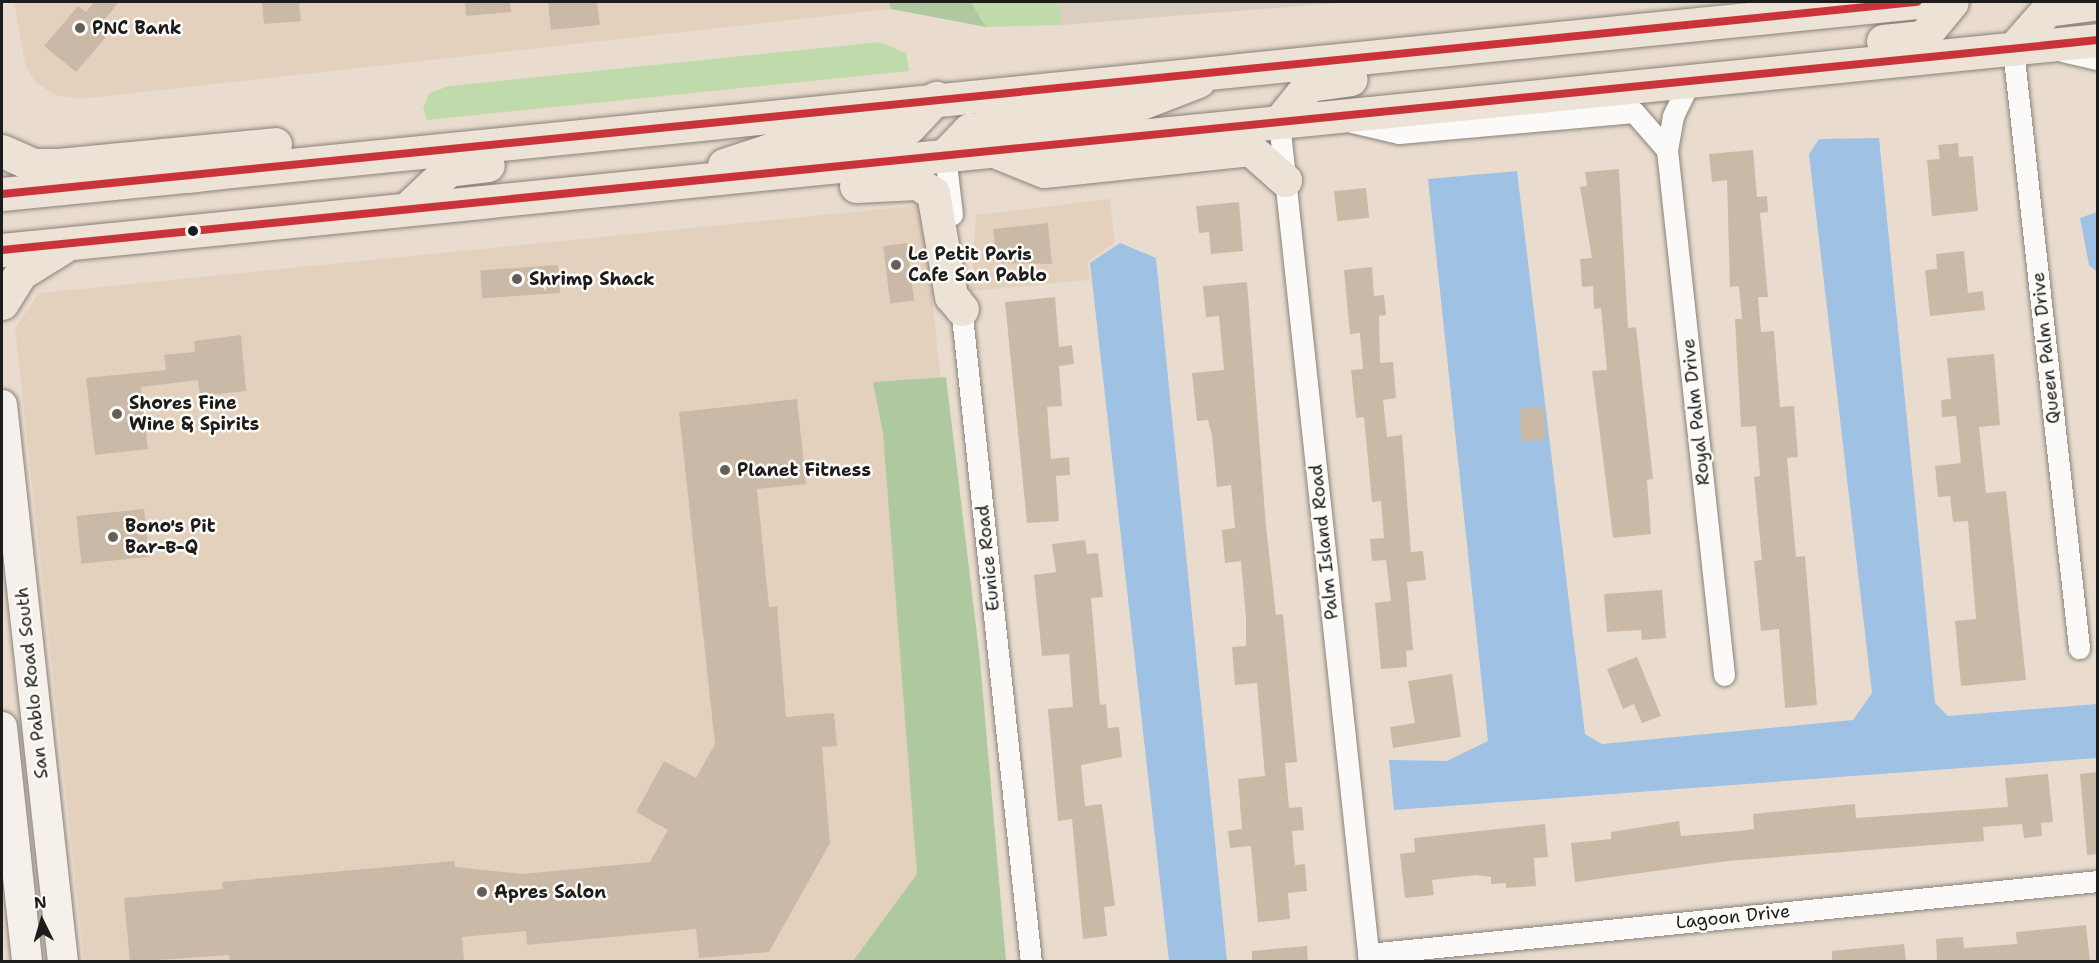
<!DOCTYPE html>
<html>
<head>
<meta charset="utf-8">
<style>
  body { margin:0 }
  #map { position:relative; width:2099px; height:963px; overflow:hidden; background:#e9dcce; font-family:"Shantell Sans",sans-serif }
  div>[style] { position:absolute }
  [style*='--x'] { left:calc(var(--x)*1px); top:calc(var(--y)*1px); width:calc(var(--w)*1px); rotate:calc(var(--a)*1deg) }
  .built>* { inset:0; background:#e4d1bd }
  .industrial>* { inset:0; background:#dacec2 }
  .green>* { inset:0; background:#c0dbab }
  .forest>* { inset:0; background:#aec99f }
  .water>* { inset:0; background:#9ec1e4 }
  .building>* { inset:0; background:#cab9a7; transform-origin:0 0 }
  .roads { filter:drop-shadow(0 0 2px #89827c) drop-shadow(0 0 2px #89827c) }
  .minor>* { height:21px; margin:-10.5px; padding:0 10.5px; transform-origin:10.5px; border-radius:10.5px; background:#fcfaf8 }
  .secondary>* { height:30px; margin:-15px; padding:0 15px; transform-origin:15px; border-radius:15px; background:#f6f0ea }
  .primary>* { height:33px; margin:-16.5px; padding:0 16.5px; transform-origin:16.5px; border-radius:16.5px; background:#ece2d6 }
  .trunk>* { height:33px; margin:-16.5px; padding:0 16.5px; transform-origin:16.5px; border-radius:16.5px; background:#ece2d6 }
  .bus-1>* { height:8px; margin:-4px; padding:0 4px; transform-origin:4px; border-radius:4px; background:#cb333b }
  .dots>* { width:16px; height:16px; translate:-50% -50%; box-sizing:border-box; border:3px solid #fdfcf7; border-radius:50% }
  span { translate:-50% -50%; white-space:nowrap; text-align:center; line-height:1.15; -webkit-text-stroke:5px #fdfcf7; paint-order:stroke }
  .poi-label { font-size:18px; color:#1c1c1c; font-weight:700 }
  .left { translate:0 -50%; text-align:left }
  .street-label { font-size:18px; color:#1c1c1c }
  .frame { position:absolute; inset:0; border:3px solid #1c1c1c; pointer-events:none }
  .north { position:absolute; left:12px; top:891px; width:60px; height:60px; -webkit-text-stroke:4px #fdfcf7; paint-order:stroke; rotate:355deg; font-size:16px; font-weight:700; line-height:24px; text-align:center; color:#1c1c1c }
  .north::after { content:''; display:block; margin:auto; width:21px; height:27px; background:#1c1c1c; clip-path:polygon(50% 0,100% 100%,50% 72%,0 100%) }
</style>
</head>
<body>
<div id="map">
  <div class="built">
    <i style="clip-path:polygon(14px 2px,889px 2px,891px 9px,78px 99px,56px 95px,36px 83px,26px 67px)"></i>
    <i style="clip-path:polygon(1110px 199px,1115px 243px,1088px 261px,1089px 280px,971px 291px,976px 215px)"></i>
    <i style="clip-path:polygon(923px 205px,999px 961px,84px 961px,15px 328px,39px 293px)"></i>
  </div>
  <div class="industrial">
    <i style="clip-path:polygon(1059px 2px,1351px 2px,1061px 25px)"></i>
  </div>
  <div class="green">
    <i style="clip-path:polygon(971px 2px,1059px 2px,1061px 25px,986px 27px)"></i>
    <i style="clip-path:polygon(880px 42px,906px 53px,909px 71px,427px 120px,423px 108px,429px 93px,449px 86px)"></i>
  </div>
  <div class="forest">
    <i style="clip-path:polygon(889px 2px,971px 2px,986px 27px,891px 9px)"></i>
    <i style="clip-path:polygon(946px 377px,980px 660px,1006px 961px,853px 961px,917px 874px,883px 433px,873px 382px)"></i>
  </div>
  <div class="water">
    <i style="clip-path:polygon(1879px 138px,1935px 703px,1948px 716px,2097px 704px,2097px 758px,1394px 810px,1389px 760px,1447px 761px,1488px 741px,1428px 179px,1517px 171px,1585px 734px,1602px 744px,1853px 720px,1872px 693px,1809px 154px,1819px 139px)"></i>
    <i style="clip-path:polygon(2097px 212px,2098px 212px,2097px 272px,2089px 265px,2080px 218px)"></i>
    <i style="clip-path:polygon(1120px 243px,1156px 258px,1227px 961px,1169px 961px,1090px 263px)"></i>
  </div>
  <div class="building">
    <i style="clip-path:polygon(94px 2px,119px 2px,101px 24px,110px 32px,76px 72px,44px 46px,78px 6px,86px 12px)"></i>
    <i style="clip-path:polygon(262px 2px,299px 2px,301px 21px,264px 24px)"></i>
    <i style="clip-path:polygon(465px 2px,510px 2px,511px 12px,466px 16px)"></i>
    <i style="clip-path:polygon(548px 2px,597px 2px,600px 25px,551px 30px)"></i>
    <i style="clip-path:polygon(1958px 143px,1959px 157px,1973px 156px,1978px 211px,1932px 216px,1927px 160px,1940px 159px,1938px 145px)"></i>
    <i style="clip-path:polygon(1753px 150px,1757px 197px,1767px 196px,1768px 212px,1760px 213px,1768px 297px,1758px 297px,1761px 332px,1774px 331px,1780px 407px,1794px 406px,1798px 457px,1787px 458px,1796px 557px,1805px 556px,1817px 705px,1785px 708px,1779px 629px,1761px 631px,1754px 561px,1762px 560px,1754px 477px,1760px 476px,1756px 426px,1741px 427px,1735px 319px,1742px 319px,1739px 286px,1730px 287px,1727px 180px,1712px 182px,1709px 154px)"></i>
    <i style="clip-path:polygon(1619px 169px,1628px 328px,1636px 327px,1653px 479px,1647px 480px,1651px 534px,1613px 538px,1592px 371px,1607px 370px,1601px 308px,1594px 309px,1593px 286px,1582px 287px,1580px 259px,1592px 258px,1580px 187px,1587px 186px,1585px 172px)"></i>
    <i style="left:1366px;top:188px;width:30px;height:32px;rotate:84deg"></i>
    <i style="clip-path:polygon(1239px 202px,1243px 251px,1211px 254px,1209px 232px,1199px 233px,1196px 206px)"></i>
    <i style="clip-path:polygon(1048px 223px,1052px 264px,997px 263px,993px 229px)"></i>
    <i style="left:907px;top:243px;width:58px;height:24px;rotate:83deg"></i>
    <i style="clip-path:polygon(1964px 251px,1968px 293px,1983px 291px,1985px 310px,1930px 316px,1925px 270px,1937px 269px,1936px 254px)"></i>
    <i style="left:558px;top:265px;width:28px;height:78px;rotate:86deg"></i>
    <i style="clip-path:polygon(1372px 267px,1374px 296px,1384px 295px,1386px 315px,1379px 316px,1380px 363px,1393px 362px,1396px 398px,1383px 400px,1387px 437px,1402px 435px,1411px 552px,1423px 551px,1426px 580px,1407px 582px,1413px 650px,1406px 651px,1407px 667px,1381px 669px,1375px 603px,1391px 601px,1386px 560px,1372px 561px,1370px 539px,1384px 538px,1381px 501px,1372px 502px,1364px 417px,1356px 418px,1351px 370px,1363px 369px,1360px 333px,1350px 334px,1344px 270px)"></i>
    <i style="clip-path:polygon(1247px 282px,1266px 526px,1276px 615px,1283px 614px,1297px 762px,1285px 763px,1289px 808px,1302px 807px,1304px 830px,1292px 831px,1295px 865px,1305px 864px,1307px 891px,1288px 893px,1290px 919px,1258px 922px,1251px 846px,1230px 848px,1228px 831px,1242px 829px,1238px 779px,1265px 776px,1257px 683px,1235px 685px,1232px 647px,1246px 646px,1246px 618px,1241px 561px,1225px 563px,1222px 530px,1235px 528px,1231px 485px,1217px 487px,1212px 435px,1208px 420px,1197px 421px,1192px 373px,1224px 370px,1219px 316px,1206px 317px,1203px 286px)"></i>
    <i style="clip-path:polygon(1055px 297px,1059px 347px,1072px 345px,1074px 364px,1059px 366px,1062px 406px,1047px 407px,1051px 459px,1069px 457px,1070px 475px,1056px 476px,1059px 521px,1027px 523px,1005px 302px)"></i>
    <i style="clip-path:polygon(241px 335px,246px 391px,200px 396px,198px 380px,141px 387px,148px 449px,95px 455px,86px 378px,166px 370px,164px 355px,195px 352px,194px 341px)"></i>
    <i style="clip-path:polygon(1994px 354px,2000px 425px,1979px 427px,1986px 493px,2006px 491px,2026px 680px,1961px 686px,1955px 621px,1976px 619px,1968px 521px,1953px 522px,1950px 496px,1938px 497px,1935px 466px,1961px 463px,1956px 416px,1942px 417px,1941px 400px,1951px 399px,1947px 358px)"></i>
    <i style="clip-path:polygon(797px 399px,806px 484px,757px 489px,769px 607px,777px 606px,786px 717px,834px 713px,837px 746px,822px 747px,830px 843px,769px 952px,699px 958px,696px 929px,527px 945px,526px 931px,462px 937px,464px 962px,230px 962px,229px 955px,130px 962px,124px 898px,223px 889px,222px 882px,454px 861px,455px 867px,521px 874px,650px 862px,668px 830px,636px 812px,664px 761px,696px 778px,715px 744px,679px 412px)"></i>
    <i style="left:1543px;top:407px;width:33px;height:24px;rotate:85deg"></i>
    <i style="left:144px;top:509px;width:48px;height:68px;rotate:84deg"></i>
    <i style="clip-path:polygon(1085px 540px,1087px 554px,1098px 553px,1103px 597px,1091px 598px,1100px 705px,1106px 704px,1108px 728px,1119px 727px,1122px 757px,1081px 765px,1085px 806px,1102px 804px,1115px 906px,1104px 907px,1107px 936px,1083px 939px,1072px 819px,1058px 821px,1048px 709px,1073px 707px,1069px 654px,1042px 656px,1034px 575px,1056px 572px,1052px 544px)"></i>
    <i style="clip-path:polygon(1662px 590px,1666px 638px,1642px 640px,1641px 630px,1607px 632px,1604px 594px)"></i>
    <i style="clip-path:polygon(1637px 657px,1661px 716px,1642px 723px,1634px 704px,1623px 709px,1607px 669px)"></i>
    <i style="clip-path:polygon(1452px 674px,1461px 737px,1393px 748px,1390px 727px,1415px 723px,1408px 681px)"></i>
    <i style="clip-path:polygon(2097px 772px,2097px 854px,2087px 855px,2080px 774px)"></i>
    <i style="clip-path:polygon(2048px 774px,2053px 822px,2041px 823px,2042px 836px,2024px 838px,2022px 824px,1983px 827px,1984px 841px,1728px 861px,1575px 882px,1571px 843px,1611px 839px,1611px 832px,1679px 821px,1681px 836px,1740px 831px,1754px 829px,1753px 814px,1855px 804px,1856px 818px,2008px 807px,2005px 778px)"></i>
    <i style="clip-path:polygon(1545px 824px,1548px 857px,1534px 858px,1536px 886px,1506px 888px,1506px 883px,1491px 884px,1491px 877px,1476px 875px,1432px 880px,1434px 895px,1405px 898px,1400px 854px,1415px 852px,1414px 838px)"></i>
    <i style="clip-path:polygon(2086px 925px,2090px 962px,1937px 962px,1936px 939px,1963px 937px,1964px 948px,2017px 944px,2016px 932px)"></i>
    <i style="clip-path:polygon(1904px 944px,1906px 962px,1832px 962px,1832px 951px)"></i>
    <i style="clip-path:polygon(1307px 946px,1308px 962px,1252px 962px,1252px 951px)"></i>
  </div>
  <div class="roads">
    <div class="minor">
      <i style="--x:2013;--y:49;--w:603;--a:83.71"></i>
      <i style="--x:2062;--y:51;--w:37;--a:13"></i>
      <i style="--x:1690;--y:81;--w:39;--a:116"></i>
      <i style="--x:1673;--y:116;--w:35;--a:100"></i>
      <i style="--x:1667;--y:150;--w:528;--a:83.8"></i>
      <i style="--x:1279;--y:122;--w:845;--a:83.88"></i>
      <i style="--x:1352;--y:122;--w:48;--a:13.2"></i>
      <i style="--x:1399;--y:133;--w:236;--a:-5.1"></i>
      <i style="--x:1634;--y:112;--w:50;--a:49"></i>
      <i style="--x:945;--y:155;--w:60;--a:83.3"></i>
      <i style="--x:960;--y:297;--w:669;--a:83.91"></i>
      <i style="--x:1368;--y:954;--w:734;--a:-5.71"></i>
    </div>
    <div class="secondary">
      <i style="--x:2;--y:405;--w:560;--a:83.75"></i>
      <i style="--x:2;--y:727;--w:236;--a:83.9"></i>
    </div>
    <div class="primary">
      <i style="--x:187;--y:176;--w:44;--a:-6.5"></i>
    </div>
    <div class="trunk">
      <i style="--x:1883;--y:41;--w:40;--a:-5.7"></i>
      <i style="--x:1923;--y:37;--w:45;--a:-50.4"></i>
      <i style="--x:2013;--y:49;--w:52;--a:-48.9"></i>
      <i style="--x:2047;--y:10;--w:51;--a:-7.8"></i>
      <i style="--x:1279;--y:122;--w:48;--a:-51"></i>
      <i style="--x:1309;--y:85;--w:42;--a:-8.1"></i>
      <i style="--x:2;--y:151;--w:34;--a:24"></i>
      <i style="--x:33;--y:165;--w:25;--a:0"></i>
      <i style="--x:58;--y:165;--w:218;--a:-5.5"></i>
      <i style="--x:999;--y:153;--w:48;--a:21.8"></i>
      <i style="--x:1044;--y:171;--w:207;--a:-6.1"></i>
      <i style="--x:1250;--y:149;--w:47;--a:41.5"></i>
      <i style="--x:945;--y:155;--w:35;--a:-46"></i>
      <i style="--x:969;--y:130;--w:153;--a:-7.1"></i>
      <i style="--x:1121;--y:111;--w:83;--a:-21.3"></i>
      <i style="--x:724;--y:165;--w:89;--a:-18.2"></i>
      <i style="--x:809;--y:137;--w:100;--a:-5.7"></i>
      <i style="--x:909;--y:127;--w:40;--a:-47"></i>
      <i style="--x:231;--y:171;--w:1694;--a:-5.72"></i>
      <i style="--x:856;--y:186;--w:61;--a:-2.8"></i>
      <i style="--x:917;--y:183;--w:19;--a:32"></i>
      <i style="--x:933;--y:193;--w:105;--a:80.1"></i>
      <i style="--x:951;--y:296;--w:17;--a:50"></i>
      <i style="--x:2;--y:194;--w:186;--a:-5.6"></i>
      <i style="--x:407;--y:209;--w:57;--a:-43.6"></i>
      <i style="--x:448;--y:170;--w:40;--a:-7.1"></i>
      <i style="--x:2;--y:250;--w:2106;--a:-5.72"></i>
      <i style="--x:2;--y:303;--w:36;--a:-58"></i>
      <i style="--x:21;--y:273;--w:49;--a:-31.8"></i>
    </div>
  </div>
  <div class="bus-1">
    <i style="--x:2;--y:194;--w:1925;--a:-5.73"></i>
    <i style="--x:2;--y:250;--w:2106;--a:-5.72"></i>
  </div>
  <div class="dots">
    <i style="left:80px;top:28px;background:#645f5a"></i>
    <i style="left:193px;top:231px;background:#1c1c1c"></i>
    <i style="left:896px;top:265px;background:#645f5a"></i>
    <i style="left:517px;top:279px;background:#645f5a"></i>
    <i style="left:117px;top:414px;background:#645f5a"></i>
    <i style="left:725px;top:470px;background:#645f5a"></i>
    <i style="left:113px;top:537px;background:#645f5a"></i>
    <i style="left:482px;top:892px;background:#645f5a"></i>
  </div>
  <div class="poi-label">
    <span class="left" style="left:92px;top:28px">PNC Bank</span>
    <span class="left" style="left:908px;top:265px">Le Petit Paris<br>Cafe San Pablo</span>
    <span class="left" style="left:529px;top:279px">Shrimp Shack</span>
    <span class="left" style="left:129px;top:414px">Shores Fine<br>Wine &amp; Spirits</span>
    <span class="left" style="left:737px;top:470px">Planet Fitness</span>
    <span class="left" style="left:125px;top:537px">Bono's Pit<br>Bar-B-Q</span>
    <span class="left" style="left:494px;top:892px">Apres Salon</span>
  </div>
  <div class="street-label">
    <span style="left:2046px;top:348px;rotate:-96deg">Queen Palm Drive</span>
    <span style="left:1696px;top:412px;rotate:-96deg">Royal Palm Drive</span>
    <span style="left:1324px;top:542px;rotate:-96deg">Palm Island Road</span>
    <span style="left:988px;top:558px;rotate:-96deg">Eunice Road</span>
    <span style="left:32px;top:683px;rotate:-96deg">San Pablo Road South</span>
    <span style="left:1733px;top:917px;rotate:-6deg">Lagoon Drive</span>
  </div>
  <div class="frame"></div>
  <div class="north">N</div>
</div>
</body>
</html>
